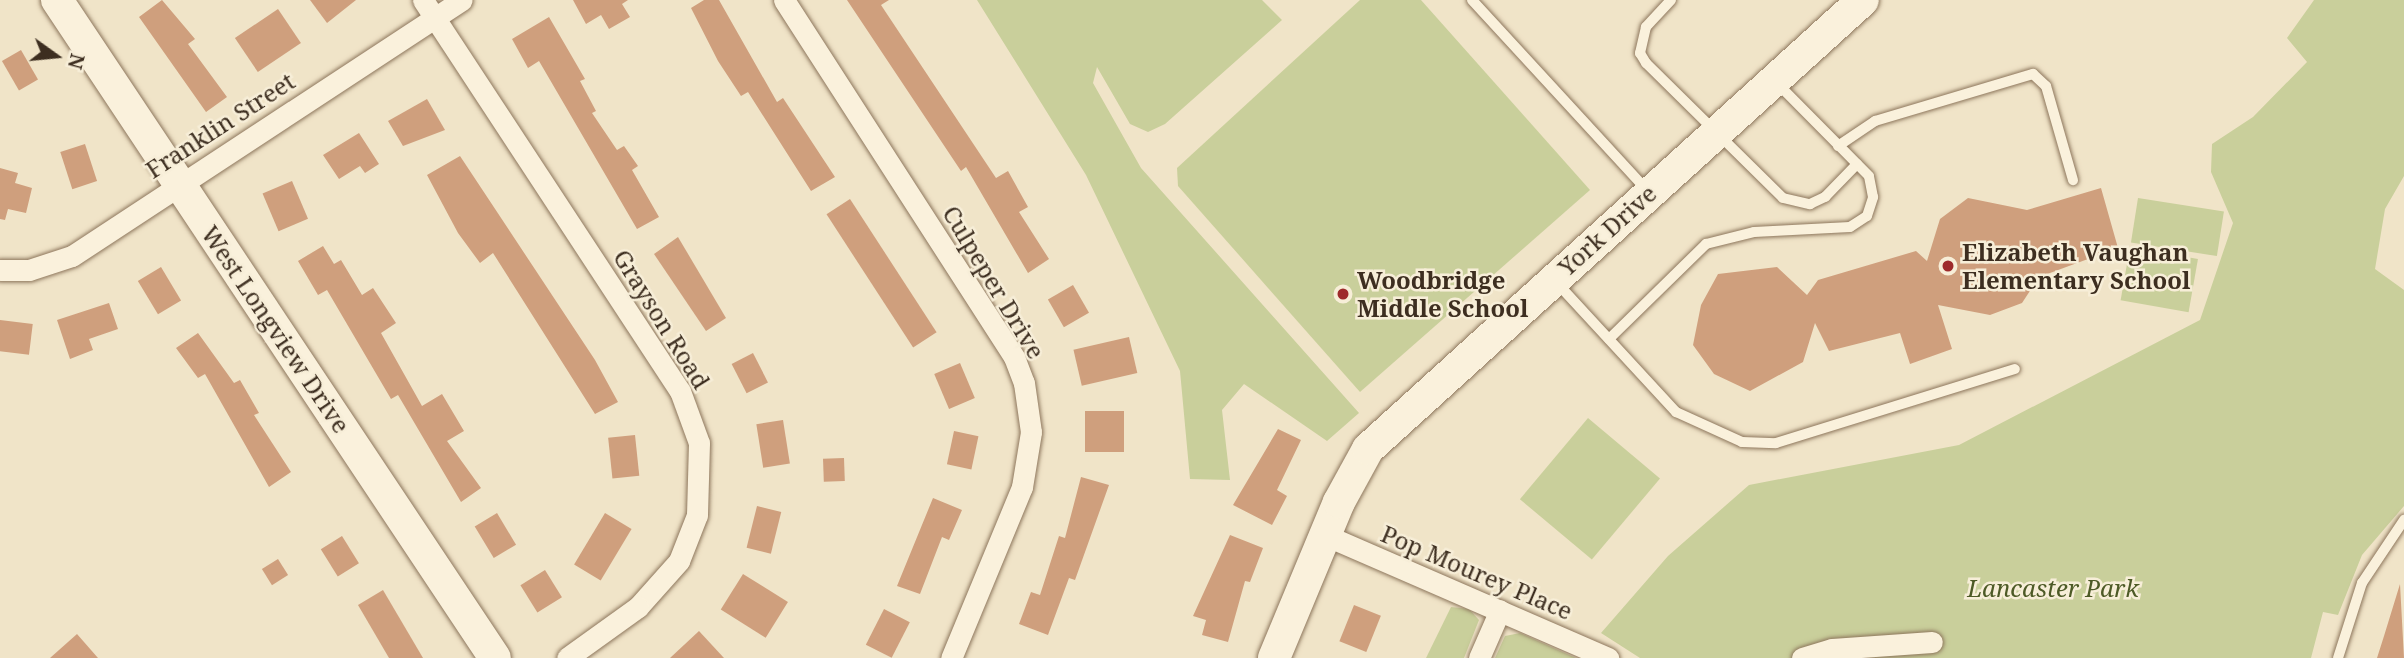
<!DOCTYPE html>
<html>
<head>
<meta charset="utf-8">
<style>
  body { margin:0 }
  #map { position:relative; width:2404px; height:658px; overflow:hidden; background:#f0e4c8; font-family:"Noto Serif",serif }
  div>[style] { position:absolute }
  [style*='--x'] { left:calc(var(--x)*1px); top:calc(var(--y)*1px); width:calc(var(--w)*1px); rotate:calc(var(--a)*1deg) }
  .green>* { inset:0; background:#c9cf9b; transform-origin:0 0 }
  .building>* { inset:0; background:#cf9f7d; transform-origin:0 0 }
  .roads { filter:drop-shadow(0 0 2px #8d765c) drop-shadow(0 0 2px #8d765c) }
  .lane>* { height:10px; margin:-5px; padding:0 5px; transform-origin:5px; border-radius:5px; background:#faf1dc }
  .street>* { height:21px; margin:-10.5px; padding:0 10.5px; transform-origin:10.5px; border-radius:10.5px; background:#faf1dc }
  .secondary>* { height:32px; margin:-16px; padding:0 16px; transform-origin:16px; border-radius:16px; background:#faf1dc }
  .dots>* { width:19px; height:19px; translate:-50% -50%; box-sizing:border-box; border:4px solid #f7eed8; border-radius:50% }
  span { translate:-50% -50%; white-space:nowrap; text-align:center; line-height:1.15; -webkit-text-stroke:5px #f7eed8; paint-order:stroke }
  .street-label { font-size:24px; color:#3d2e20 }
  .poi-label { font-size:24px; color:#3d2e20; font-weight:700 }
  .left { translate:0 -50%; text-align:left }
  .park-label { font-size:24px; color:#4d5a26; font-style:italic }
  .north { position:absolute; left:21px; top:21px; width:70px; height:70px; -webkit-text-stroke:5px #f7eed8; paint-order:stroke; rotate:105deg; font-size:19px; font-weight:700; line-height:28px; text-align:center; color:#3d2e20 }
  .north::after { content:''; display:block; margin:auto; width:24px; height:32px; background:#3d2e20; clip-path:polygon(50% 0,100% 100%,50% 72%,0 100%) }
</style>
</head>
<body>
<div id="map">
  <div class="green">
    <i style="clip-path:polygon(977px 0,1262px 0,1282px 20px,1165px 124px,1148px 132px,1130px 124px,1097px 67px,1093px 83px,1141px 168px,1359px 413px,1327px 441px,1244px 384px,1222px 410px,1230px 480px,1190px 479px,1180px 371px,1086px 175px)"></i>
    <i style="clip-path:polygon(1360px 0,1421px 0,1590px 190px,1360px 392px,1178px 186px,1177px 168px)"></i>
    <i style="clip-path:polygon(2314px 0,2404px 0,2404px 176px,2385px 209px,2375px 269px,2404px 290px,2404px 506px,2362px 555px,2338px 615px,2323px 612px,2311px 658px,1640px 658px,1601px 633px,1668px 556px,1749px 485px,1959px 445px,2200px 320px,2233px 223px,2211px 172px,2212px 144px,2253px 117px,2307px 62px,2287px 38px)"></i>
    <i style="left:2138px;top:198px;width:87px;height:45px;rotate:9deg"></i>
    <i style="left:2130px;top:247px;width:69px;height:54px;rotate:10deg"></i>
    <i style="left:1588px;top:418px;width:94px;height:106px;rotate:40deg"></i>
    <i style="clip-path:polygon(1451px 607px,1469px 609px,1479px 620px,1464px 658px,1426px 658px)"></i>
    <i style="clip-path:polygon(1520px 633px,1576px 658px,1495px 658px,1505px 636px)"></i>
  </div>
  <div class="building">
    <i style="clip-path:polygon(162px 0,195px 39px,188px 44px,227px 97px,206px 112px,139px 17px)"></i>
    <i style="clip-path:polygon(310px 0,356px 0,327px 23px)"></i>
    <i style="clip-path:polygon(573px 0,628px 0,622px 4px,630px 17px,609px 29px,601px 15px,586px 24px)"></i>
    <i style="clip-path:polygon(704px 0,719px 0,777px 102px,783px 98px,835px 177px,811px 191px,748px 92px,741px 96px,718px 61px,691px 8px)"></i>
    <i style="clip-path:polygon(847px 0,889px 0,881px 5px,996px 178px,1008px 171px,1028px 207px,1019px 212px,1049px 259px,1028px 273px,966px 167px,961px 171px)"></i>
    <i style="left:278px;top:9px;width:41px;height:52px;rotate:56deg"></i>
    <i style="clip-path:polygon(549px 17px,585px 79px,580px 81px,596px 111px,592px 113px,617px 150px,624px 146px,638px 166px,632px 170px,659px 217px,637px 229px,539px 61px,528px 68px,512px 39px)"></i>
    <i style="left:21px;top:50px;width:34px;height:22px;rotate:60deg"></i>
    <i style="clip-path:polygon(427px 99px,445px 130px,403px 146px,388px 121px)"></i>
    <i style="clip-path:polygon(359px 133px,379px 164px,365px 173px,360px 166px,339px 179px,323px 155px)"></i>
    <i style="left:85px;top:144px;width:39px;height:26px;rotate:72deg"></i>
    <i style="clip-path:polygon(460px 156px,595px 360px,618px 402px,595px 414px,493px 253px,480px 263px,458px 233px,427px 175px)"></i>
    <i style="clip-path:polygon(0 168px,18px 173px,15px 183px,32px 188px,26px 213px,8px 209px,5px 220px,0 219px)"></i>
    <i style="left:292px;top:181px;width:41px;height:32px;rotate:67deg"></i>
    <i style="clip-path:polygon(2101px 188px,2118px 248px,2039px 277px,2022px 303px,1990px 315px,1938px 305px,1952px 349px,1910px 364px,1900px 333px,1829px 351px,1815px 323px,1803px 362px,1750px 391px,1714px 374px,1693px 345px,1701px 305px,1718px 274px,1777px 267px,1807px 295px,1818px 280px,1916px 251px,1927px 261px,1940px 219px,1968px 198px,2027px 210px)"></i>
    <i style="left:850px;top:199px;width:159px;height:28px;rotate:57deg"></i>
    <i style="clip-path:polygon(678px 237px,726px 318px,706px 331px,654px 254px)"></i>
    <i style="clip-path:polygon(323px 246px,334px 264px,341px 260px,362px 295px,373px 288px,396px 323px,381px 333px,422px 406px,442px 394px,464px 431px,447px 441px,481px 488px,461px 502px,398px 395px,391px 399px,327px 290px,318px 295px,298px 261px)"></i>
    <i style="left:161px;top:267px;width:39px;height:27px;rotate:59deg"></i>
    <i style="left:1073px;top:285px;width:32px;height:29px;rotate:60deg"></i>
    <i style="clip-path:polygon(109px 303px,118px 329px,89px 339px,93px 350px,70px 359px,57px 320px)"></i>
    <i style="left:0;top:320px;width:33px;height:31px;rotate:7deg"></i>
    <i style="clip-path:polygon(198px 333px,234px 383px,240px 380px,259px 413px,254px 415px,291px 472px,269px 487px,205px 374px,198px 378px,176px 348px)"></i>
    <i style="left:1129px;top:337px;width:37px;height:57px;rotate:77deg"></i>
    <i style="left:753px;top:353px;width:33px;height:24px;rotate:63deg"></i>
    <i style="left:960px;top:363px;width:38px;height:28px;rotate:67deg"></i>
    <i style="left:1085px;top:411px;width:39px;height:41px"></i>
    <i style="left:783px;top:420px;width:44px;height:27px;rotate:81deg"></i>
    <i style="clip-path:polygon(1278px 429px,1301px 440px,1277px 490px,1287px 496px,1272px 525px,1233px 505px)"></i>
    <i style="left:954px;top:431px;width:25px;height:34px;rotate:12deg"></i>
    <i style="left:635px;top:435px;width:41px;height:27px;rotate:84deg"></i>
    <i style="left:844px;top:458px;width:23px;height:21px;rotate:88deg"></i>
    <i style="clip-path:polygon(1081px 477px,1109px 485px,1075px 580px,1069px 578px,1048px 635px,1019px 624px,1031px 592px,1040px 595px,1059px 536px,1065px 538px)"></i>
    <i style="clip-path:polygon(933px 498px,962px 510px,949px 540px,942px 537px,920px 594px,897px 586px)"></i>
    <i style="left:757px;top:506px;width:25px;height:43px;rotate:14deg"></i>
    <i style="left:497px;top:513px;width:37px;height:26px;rotate:59deg"></i>
    <i style="left:605px;top:513px;width:31px;height:60px;rotate:31deg"></i>
    <i style="clip-path:polygon(1230px 535px,1263px 548px,1250px 582px,1245px 581px,1228px 642px,1202px 635px,1206px 620px,1193px 616px)"></i>
    <i style="left:342px;top:536px;width:32px;height:25px;rotate:58deg"></i>
    <i style="left:278px;top:559px;width:19px;height:19px;rotate:58deg"></i>
    <i style="left:545px;top:570px;width:32px;height:29px;rotate:58deg"></i>
    <i style="left:743px;top:574px;width:53px;height:42px;rotate:32deg"></i>
    <i style="clip-path:polygon(2400px 584px,2404px 658px,2377px 658px,2384px 636px)"></i>
    <i style="clip-path:polygon(383px 590px,423px 658px,389px 658px,358px 605px)"></i>
    <i style="left:1354px;top:605px;width:29px;height:39px;rotate:22deg"></i>
    <i style="left:884px;top:609px;width:29px;height:40px;rotate:27deg"></i>
    <i style="clip-path:polygon(699px 631px,724px 658px,670px 658px)"></i>
    <i style="clip-path:polygon(77px 634px,98px 658px,50px 658px)"></i>
  </div>
  <div class="roads">
    <div class="lane">
      <i style="--x:1472;--y:0;--w:258;--a:47.4"></i>
      <i style="--x:1671;--y:0;--w:37;--a:133"></i>
      <i style="--x:1646;--y:27;--w:27;--a:103"></i>
      <i style="--x:1640;--y:53;--w:12;--a:59"></i>
      <i style="--x:1646;--y:63;--w:192;--a:44.6"></i>
      <i style="--x:1783;--y:198;--w:28;--a:13"></i>
      <i style="--x:1810;--y:204;--w:17;--a:-25"></i>
      <i style="--x:1825;--y:197;--w:46;--a:-45.9"></i>
      <i style="--x:1838;--y:146;--w:45;--a:-34"></i>
      <i style="--x:1875;--y:121;--w:165;--a:-16.6"></i>
      <i style="--x:2033;--y:74;--w:18;--a:43"></i>
      <i style="--x:2046;--y:86;--w:98;--a:74"></i>
      <i style="--x:1557;--y:283;--w:176;--a:47.3"></i>
      <i style="--x:1676;--y:412;--w:72;--a:24.4"></i>
      <i style="--x:1742;--y:442;--w:34;--a:2"></i>
      <i style="--x:1776;--y:443;--w:250;--a:-17.2"></i>
      <i style="--x:1609;--y:339;--w:136;--a:-44.4"></i>
      <i style="--x:1706;--y:244;--w:49;--a:-14"></i>
      <i style="--x:1754;--y:232;--w:96;--a:-3"></i>
      <i style="--x:1850;--y:227;--w:20;--a:-33"></i>
      <i style="--x:1867;--y:216;--w:20;--a:-72"></i>
      <i style="--x:1873;--y:197;--w:21;--a:-101"></i>
      <i style="--x:1869;--y:176;--w:132;--a:-134.7"></i>
      <i style="--x:2338;--y:658;--w:79;--a:-72.3"></i>
      <i style="--x:2362;--y:583;--w:76;--a:-56.3"></i>
    </div>
    <div class="street">
      <i style="--x:423;--y:0;--w:468;--a:56.7"></i>
      <i style="--x:680;--y:391;--w:55;--a:69.9"></i>
      <i style="--x:699;--y:443;--w:72;--a:91.6"></i>
      <i style="--x:697;--y:515;--w:49;--a:111.4"></i>
      <i style="--x:679;--y:561;--w:62;--a:131.7"></i>
      <i style="--x:638;--y:607;--w:87;--a:144.3"></i>
      <i style="--x:784;--y:0;--w:425;--a:57.2"></i>
      <i style="--x:1014;--y:357;--w:28;--a:69"></i>
      <i style="--x:1024;--y:383;--w:49;--a:81.9"></i>
      <i style="--x:1031;--y:432;--w:56;--a:99.3"></i>
      <i style="--x:1022;--y:487;--w:185;--a:112.5"></i>
      <i style="--x:0;--y:270;--w:29;--a:0"></i>
      <i style="--x:29;--y:270;--w:45;--a:-18"></i>
      <i style="--x:72;--y:256;--w:466;--a:-33.3"></i>
      <i style="--x:1325;--y:535;--w:309;--a:23.5"></i>
      <i style="--x:1479;--y:658;--w:52;--a:-66.4"></i>
      <i style="--x:1802;--y:658;--w:31;--a:-17"></i>
      <i style="--x:1832;--y:649;--w:100;--a:-4"></i>
    </div>
    <div class="secondary">
      <i style="--x:57;--y:0;--w:790;--a:56.35"></i>
      <i style="--x:1274;--y:658;--w:169;--a:-67.4"></i>
      <i style="--x:1339;--y:502;--w:60;--a:-61.3"></i>
      <i style="--x:1368;--y:449;--w:668;--a:-42.21"></i>
    </div>
  </div>
  <div class="dots">
    <i style="left:1948px;top:266px;background:#9e2a2b"></i>
    <i style="left:1343px;top:294px;background:#9e2a2b"></i>
  </div>
  <div class="street-label">
    <span style="left:220px;top:125px;rotate:-33deg">Franklin Street</span>
    <span style="left:1607px;top:230px;rotate:-42deg">York Drive</span>
    <span style="left:994px;top:282px;rotate:59deg">Culpeper Drive</span>
    <span style="left:662px;top:319px;rotate:58deg">Grayson Road</span>
    <span style="left:276px;top:329px;rotate:56deg">West Longview Drive</span>
    <span style="left:1477px;top:572px;rotate:23deg">Pop Mourey Place</span>
  </div>
  <div class="poi-label">
    <span class="left" style="left:1962px;top:266px">Elizabeth Vaughan<br>Elementary School</span>
    <span class="left" style="left:1357px;top:294px">Woodbridge<br>Middle School</span>
  </div>
  <div class="park-label">
    <span style="left:2053px;top:588px">Lancaster Park</span>
  </div>
  <div class="north">N</div>
</div>
</body>
</html>
